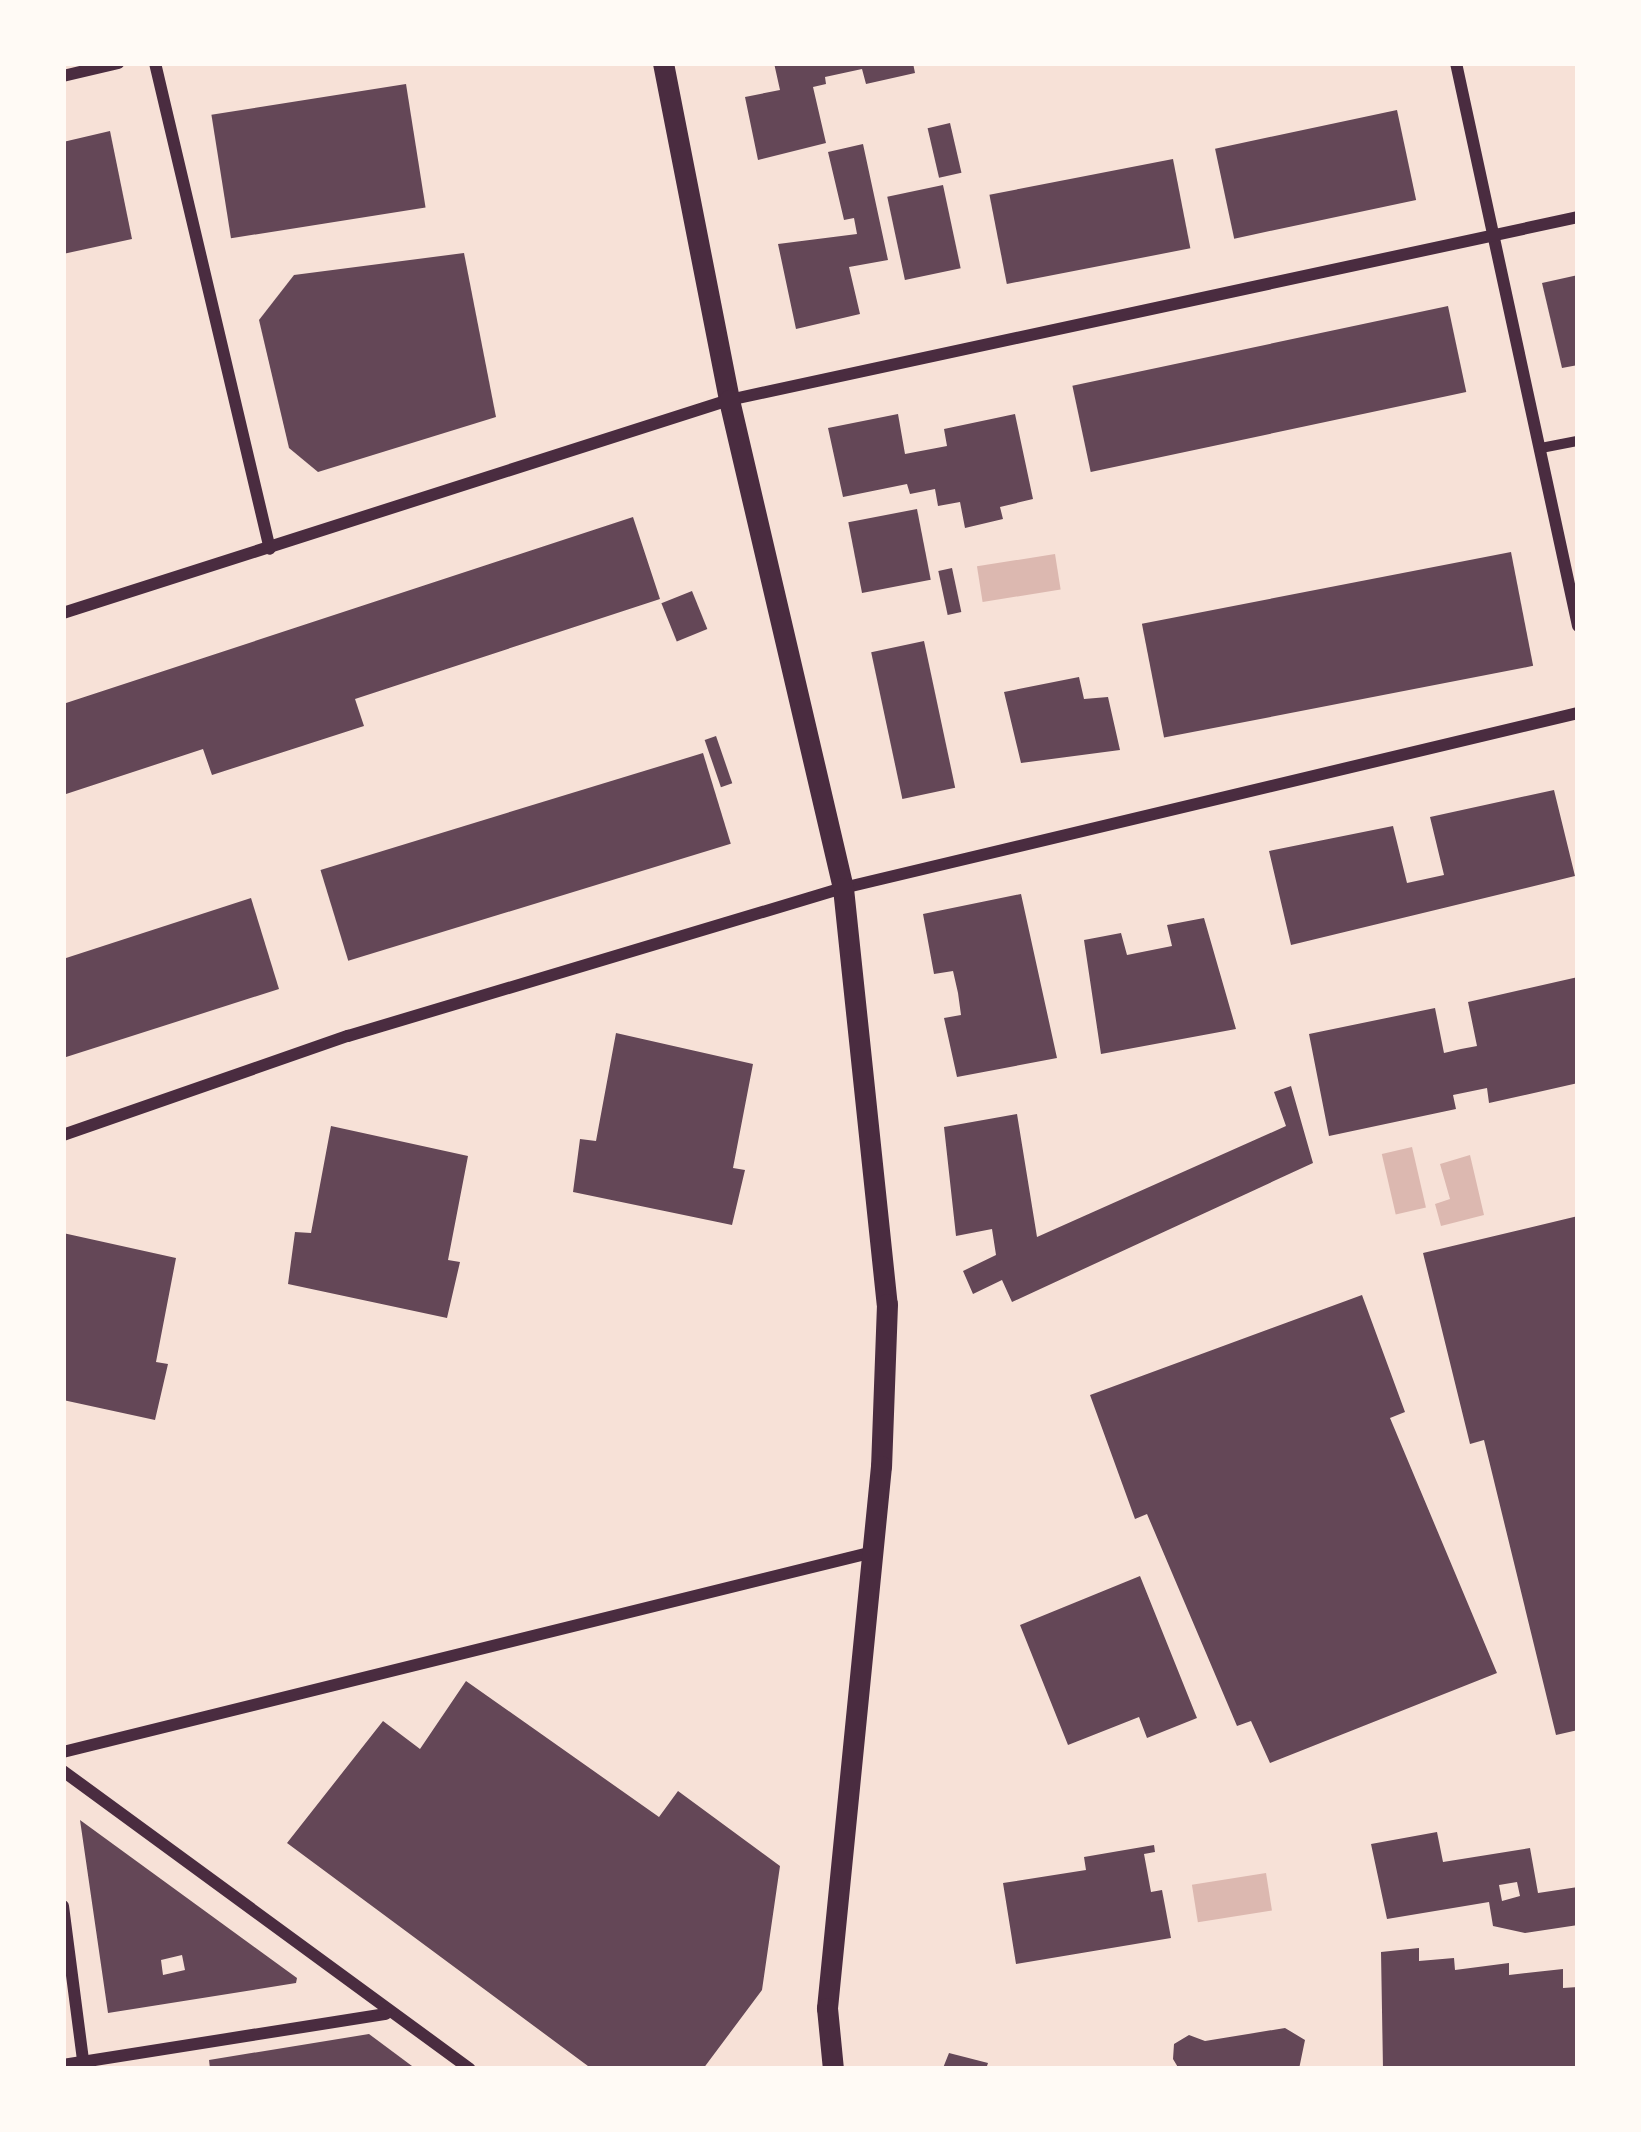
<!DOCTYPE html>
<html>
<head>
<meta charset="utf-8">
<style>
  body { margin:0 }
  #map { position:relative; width:1641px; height:2132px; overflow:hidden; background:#f7e1d7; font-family:Quicksand,sans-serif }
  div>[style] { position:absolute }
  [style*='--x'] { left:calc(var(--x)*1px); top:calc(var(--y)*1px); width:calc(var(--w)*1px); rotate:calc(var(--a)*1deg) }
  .water>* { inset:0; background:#dcb8b0; transform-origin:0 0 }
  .building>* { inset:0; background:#644757; transform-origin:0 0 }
  .pedestrian>* { height:10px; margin:-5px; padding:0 5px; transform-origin:5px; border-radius:5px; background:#4a2c40 }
  .minor>* { height:12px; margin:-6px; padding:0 6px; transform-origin:6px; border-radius:6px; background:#4a2c40 }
  .tertiary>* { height:21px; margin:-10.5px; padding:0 10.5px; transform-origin:10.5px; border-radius:10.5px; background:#4a2c40 }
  span { translate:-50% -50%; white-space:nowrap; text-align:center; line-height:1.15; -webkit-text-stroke:10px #fffaf5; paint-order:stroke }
  .frame { position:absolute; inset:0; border:66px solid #fffaf5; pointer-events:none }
</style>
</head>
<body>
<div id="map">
  <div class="water">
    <i style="left:1055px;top:554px;width:36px;height:79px;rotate:81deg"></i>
    <i style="left:1412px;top:1147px;width:62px;height:31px;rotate:77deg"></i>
    <i style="clip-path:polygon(1470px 1155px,1484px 1215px,1441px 1226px,1435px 1204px,1450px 1199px,1440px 1164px)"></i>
    <i style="left:1266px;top:1873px;width:38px;height:75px;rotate:81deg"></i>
  </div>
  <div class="building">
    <i style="clip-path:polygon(774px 63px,913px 63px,915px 73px,866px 84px,862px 69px,825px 77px,826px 84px,813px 87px,826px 143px,758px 160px,745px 97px,780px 90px)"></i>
    <i style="left:406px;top:84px;width:125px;height:197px;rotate:81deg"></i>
    <i style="left:1397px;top:110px;width:92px;height:186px;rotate:78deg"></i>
    <i style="left:950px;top:123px;width:51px;height:23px;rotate:77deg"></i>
    <i style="clip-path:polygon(110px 131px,132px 239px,63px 254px,63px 142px)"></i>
    <i style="clip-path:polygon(863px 144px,888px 260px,849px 267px,860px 314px,796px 329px,778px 244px,857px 234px,854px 218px,844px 220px,828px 152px)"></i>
    <i style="left:1173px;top:159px;width:91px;height:187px;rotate:79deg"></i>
    <i style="left:943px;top:185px;width:85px;height:57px;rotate:78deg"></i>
    <i style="clip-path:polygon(464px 253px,496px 417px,318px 472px,289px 448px,259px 320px,294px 275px)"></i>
    <i style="clip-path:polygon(1578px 275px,1578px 365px,1562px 368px,1542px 283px)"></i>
    <i style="left:1448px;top:306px;width:88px;height:384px;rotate:78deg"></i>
    <i style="clip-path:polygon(898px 414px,905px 454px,947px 446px,944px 429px,1015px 414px,1033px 499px,1000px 507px,1003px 519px,965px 528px,960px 502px,938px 506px,935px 489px,910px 494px,907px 484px,843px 497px,828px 428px)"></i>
    <i style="left:917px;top:509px;width:72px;height:70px;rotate:79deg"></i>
    <i style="clip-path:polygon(633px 517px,660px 599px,355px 699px,364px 726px,212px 775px,203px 749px,63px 795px,63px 704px)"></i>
    <i style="left:1511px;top:552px;width:116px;height:376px;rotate:79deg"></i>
    <i style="left:952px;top:568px;width:45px;height:14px;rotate:78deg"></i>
    <i style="left:692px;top:591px;width:41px;height:33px;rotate:68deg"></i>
    <i style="left:924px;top:641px;width:150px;height:54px;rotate:78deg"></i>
    <i style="clip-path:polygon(1079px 677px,1084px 699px,1108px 697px,1120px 750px,1021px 763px,1004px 692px)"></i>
    <i style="left:716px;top:736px;width:50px;height:12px;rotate:71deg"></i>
    <i style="left:703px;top:753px;width:95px;height:400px;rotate:73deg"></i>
    <i style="clip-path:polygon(1554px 790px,1575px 876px,1291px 945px,1269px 851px,1393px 826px,1407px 883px,1444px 875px,1430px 817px)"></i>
    <i style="clip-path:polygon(1021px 894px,1057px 1058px,957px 1077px,944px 1018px,961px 1015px,958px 993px,953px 971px,934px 974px,923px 914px)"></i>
    <i style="clip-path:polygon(251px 898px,279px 989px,63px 1058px,63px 959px)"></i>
    <i style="clip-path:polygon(1204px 918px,1236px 1029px,1101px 1054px,1084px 940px,1121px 933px,1127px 955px,1172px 946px,1167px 925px)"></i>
    <i style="clip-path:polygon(1578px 977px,1578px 1083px,1489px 1103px,1487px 1088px,1453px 1095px,1456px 1109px,1329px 1136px,1309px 1034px,1435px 1008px,1444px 1053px,1461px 1049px,1477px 1046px,1468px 1002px)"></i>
    <i style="clip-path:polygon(616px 1033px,753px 1064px,733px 1168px,745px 1170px,732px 1225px,573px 1192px,580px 1139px,596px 1141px)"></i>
    <i style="clip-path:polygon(1291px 1086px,1313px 1163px,1012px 1302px,1002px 1280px,973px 1294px,963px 1271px,996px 1255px,992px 1229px,956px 1236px,944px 1127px,1017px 1114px,1037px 1237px,1286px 1126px,1274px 1092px)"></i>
    <i style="clip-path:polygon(331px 1126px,468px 1156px,448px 1260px,460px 1262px,447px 1318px,288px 1284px,295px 1232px,311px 1233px)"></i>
    <i style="clip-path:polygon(1578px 1216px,1578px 1730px,1556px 1735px,1484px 1440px,1470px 1444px,1423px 1253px)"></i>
    <i style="clip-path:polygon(63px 1233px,176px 1258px,156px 1362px,168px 1364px,155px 1420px,63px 1400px)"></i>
    <i style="clip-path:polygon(1362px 1295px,1405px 1412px,1390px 1418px,1497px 1673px,1270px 1763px,1251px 1721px,1237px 1726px,1147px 1514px,1135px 1519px,1090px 1395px)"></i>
    <i style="clip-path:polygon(1140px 1576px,1197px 1718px,1147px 1738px,1139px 1717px,1068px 1745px,1020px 1625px)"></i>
    <i style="clip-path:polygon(466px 1681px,659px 1817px,678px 1791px,780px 1866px,762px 1990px,703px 2069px,592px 2069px,287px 1843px,383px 1721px,420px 1749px)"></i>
    <i style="clip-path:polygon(evenodd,80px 1820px,297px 1978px,296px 1983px,108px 2013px,80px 1820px,182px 1955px,185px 1970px,163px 1975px,161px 1960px,182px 1955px)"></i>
    <i style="clip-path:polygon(evenodd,1437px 1832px,1443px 1862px,1530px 1848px,1538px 1893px,1578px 1887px,1578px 1925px,1525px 1933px,1493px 1926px,1489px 1902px,1387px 1919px,1371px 1844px,1437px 1832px,1517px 1882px,1520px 1896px,1502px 1901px,1499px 1885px,1517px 1882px)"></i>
    <i style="clip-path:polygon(1154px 1845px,1155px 1852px,1144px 1854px,1151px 1892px,1162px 1890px,1171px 1938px,1016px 1964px,1003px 1883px,1086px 1870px,1084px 1857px)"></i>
    <i style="clip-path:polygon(1419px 1948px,1419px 1961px,1454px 1958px,1455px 1970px,1509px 1963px,1509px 1975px,1563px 1969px,1563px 1988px,1578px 1987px,1578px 2069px,1383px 2069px,1381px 1952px)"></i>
    <i style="clip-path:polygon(1285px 2028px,1305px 2040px,1299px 2069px,1179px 2069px,1173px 2059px,1174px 2044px,1189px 2035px,1205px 2041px)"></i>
    <i style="clip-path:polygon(369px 2034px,416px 2069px,210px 2069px,209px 2060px)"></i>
    <i style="clip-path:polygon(949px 2053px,988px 2063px,986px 2069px,943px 2068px)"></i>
  </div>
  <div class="pedestrian">
    <i style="--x:1541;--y:448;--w:38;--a:-11"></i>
  </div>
  <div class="minor">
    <i style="--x:155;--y:63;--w:499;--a:76.7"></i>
    <i style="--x:1456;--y:63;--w:576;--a:77.77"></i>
    <i style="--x:63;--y:76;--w:57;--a:-13.3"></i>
    <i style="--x:63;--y:613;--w:699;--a:-17.74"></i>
    <i style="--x:729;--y:400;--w:868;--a:-12.16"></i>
    <i style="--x:63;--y:1135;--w:302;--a:-19.2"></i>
    <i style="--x:348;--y:1036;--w:517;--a:-16.65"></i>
    <i style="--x:843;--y:888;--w:756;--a:-13.39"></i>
    <i style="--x:63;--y:1752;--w:834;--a:-13.87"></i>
    <i style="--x:63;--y:1771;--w:504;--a:36.21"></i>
    <i style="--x:63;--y:1906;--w:163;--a:82.6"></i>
    <i style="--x:63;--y:2065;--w:327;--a:-9"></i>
  </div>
  <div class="tertiary">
    <i style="--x:663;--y:63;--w:343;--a:78.9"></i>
    <i style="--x:729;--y:400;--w:501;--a:76.85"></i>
    <i style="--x:843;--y:888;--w:418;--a:84"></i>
    <i style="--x:887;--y:1304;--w:162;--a:92.1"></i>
    <i style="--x:881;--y:1466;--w:545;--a:95.69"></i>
    <i style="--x:827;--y:2008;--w:61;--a:84.4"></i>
  </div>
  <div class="frame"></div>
</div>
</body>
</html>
